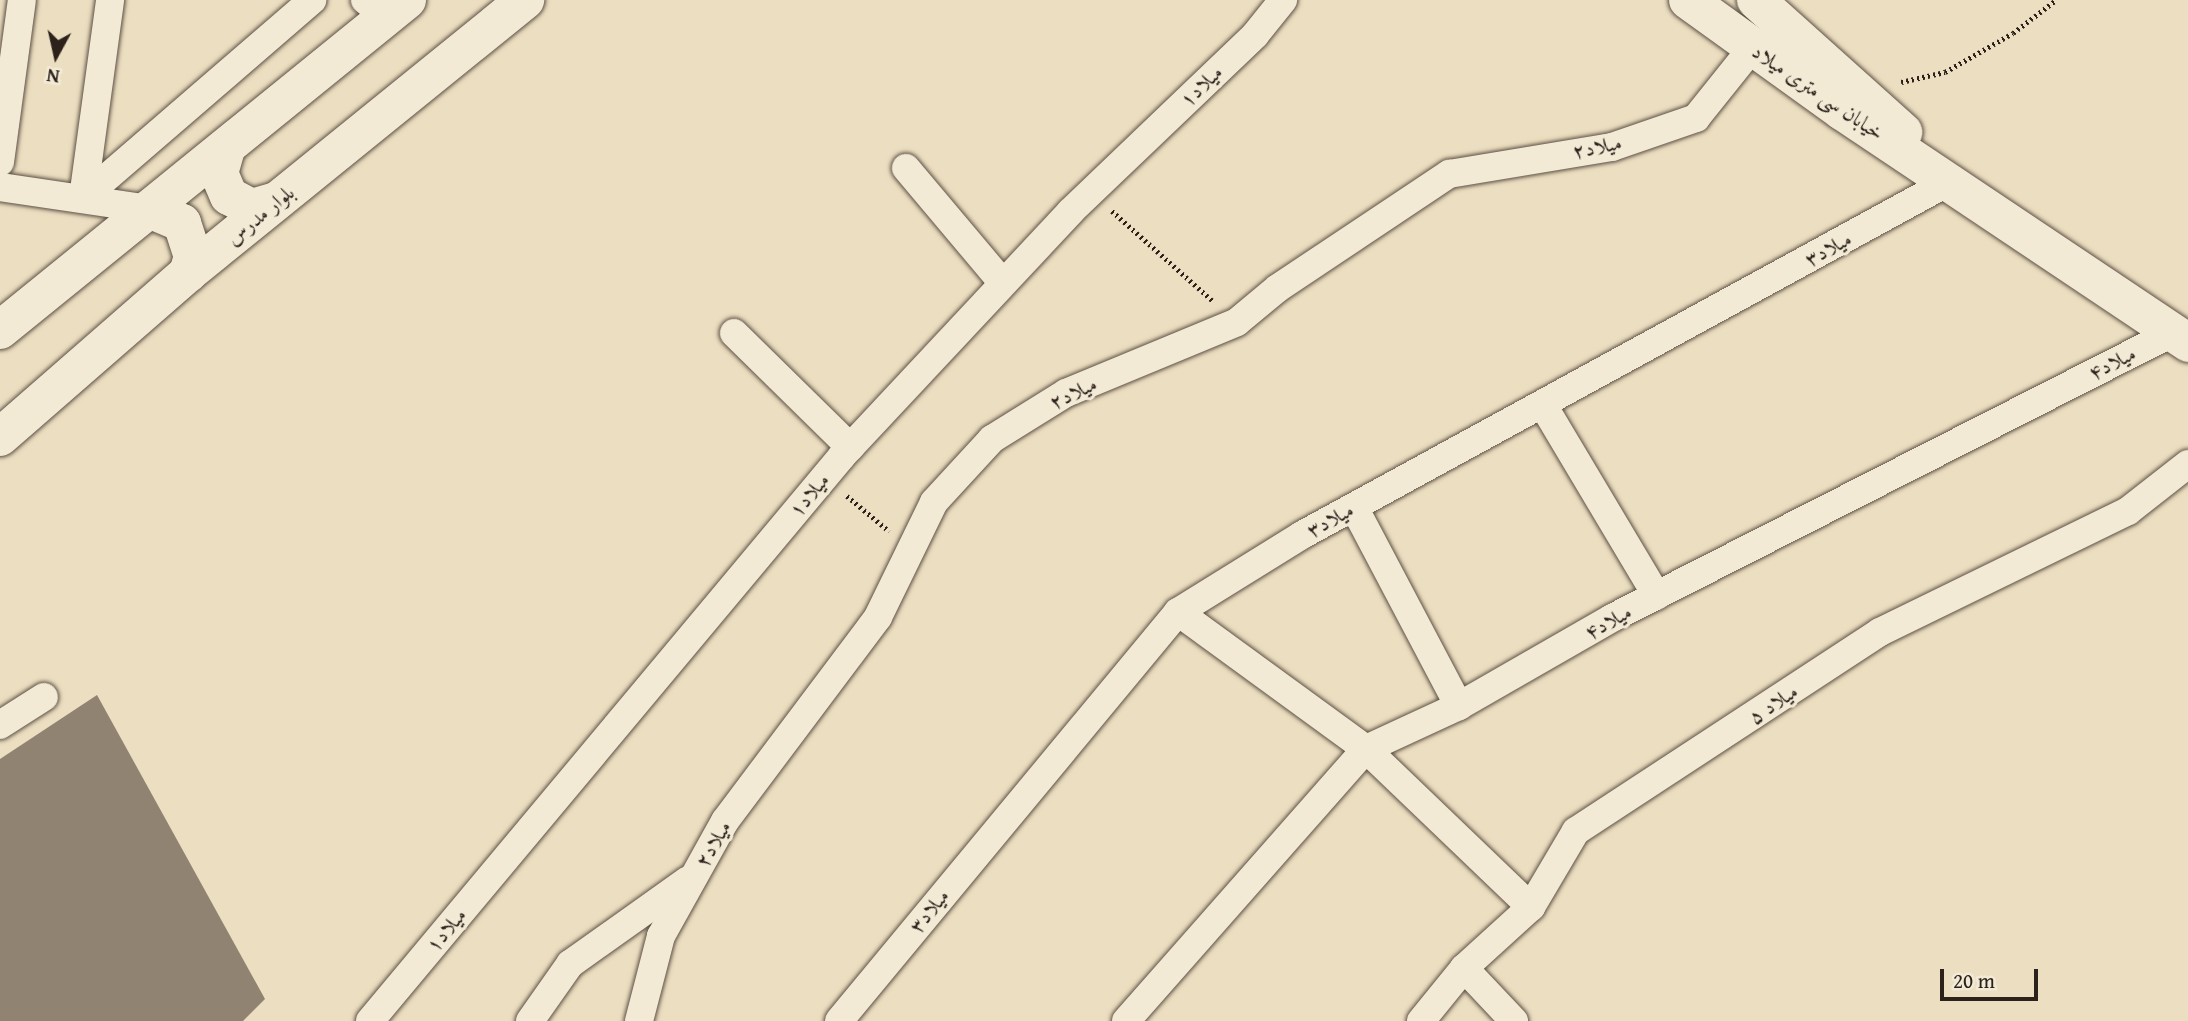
<!DOCTYPE html>
<html>
<head>
<meta charset="utf-8">
<style>
  body { margin:0 }
  #map { position:relative; width:2188px; height:1021px; overflow:hidden; background:#ecdec0; font-family:"Gentium Book Plus",Amiri,serif }
  div>[style] { position:absolute }
  [style*='--x'] { left:calc(var(--x)*1px); top:calc(var(--y)*1px); width:calc(var(--w)*1px); rotate:calc(var(--a)*1deg) }
  .building>* { inset:0; background:#908371 }
  .path>* { height:4.5px; margin-top:-2.25px; transform-origin:0; background:repeating-linear-gradient(90deg,#2c211b 0 2px,transparent 0 5.5px) }
  .roads { filter:drop-shadow(0 0 2px #5c5044) drop-shadow(0 0 2px #5c5044) }
  .street>* { height:28px; margin:-14px; padding:0 14px; transform-origin:14px; border-radius:14px; background:#f3ead6 }
  .secondary>* { height:38px; margin:-19px; padding:0 19px; transform-origin:19px; border-radius:19px; background:#f3ead6 }
  span { translate:-50% -50%; white-space:nowrap; text-align:center; line-height:1.15; -webkit-text-stroke:6px #f3ead6; paint-order:stroke }
  .street-label { font-size:21px; color:#2c211b }
  .north { position:absolute; left:21px; top:21px; width:70px; height:70px; -webkit-text-stroke:5px #f3ead6; paint-order:stroke; rotate:188deg; font-size:19px; font-weight:700; line-height:28px; text-align:center; color:#2c211b }
  .north::after { content:''; display:block; margin:auto; width:24px; height:32px; background:#2c211b; clip-path:polygon(50% 0,100% 100%,50% 72%,0 100%) }
  .scale { position:absolute; left:1940px; top:969px; width:98px; height:32px; box-sizing:border-box; border:4px solid #2c211b; border-top:0; padding-left:9px; font-size:21px; line-height:24px; white-space:nowrap; color:#2c211b; -webkit-text-stroke:5px #f3ead6; paint-order:stroke }
</style>
</head>
<body>
<div id="map">
  <div class="building">
    <i style="clip-path:polygon(97px 695px,265px 999px,243px 1021px,0 1021px,0 759px)"></i>
  </div>
  <div class="path">
    <i style="--x:1901;--y:82;--w:45;--a:-12.8"></i>
    <i style="--x:1945;--y:72;--w:78;--a:-29.8"></i>
    <i style="--x:2013;--y:33;--w:54;--a:-37.5"></i>
    <i style="--x:1112;--y:211;--w:135;--a:41.7"></i>
    <i style="--x:847;--y:496;--w:55;--a:39.8"></i>
  </div>
  <div class="roads">
    <div class="street">
      <i style="--x:365;--y:0;--w:28;--a:39"></i>
      <i style="--x:0;--y:162;--w:163;--a:-82.3"></i>
      <i style="--x:906;--y:168;--w:150;--a:49.9"></i>
      <i style="--x:0;--y:187;--w:151;--a:8.4"></i>
      <i style="--x:83;--y:198;--w:303;--a:-40.8"></i>
      <i style="--x:83;--y:198;--w:200;--a:-82.2"></i>
      <i style="--x:734;--y:333;--w:163;--a:44.5"></i>
      <i style="--x:1543;--y:405;--w:222;--a:59.2"></i>
      <i style="--x:1354;--y:507;--w:225;--a:62.2"></i>
      <i style="--x:1178;--y:612;--w:233;--a:36.1"></i>
      <i style="--x:1366;--y:749;--w:228;--a:43.8"></i>
      <i style="--x:0;--y:725;--w:52;--a:-32.5"></i>
      <i style="--x:1464;--y:968;--w:73;--a:46.7"></i>
      <i style="--x:370;--y:1021;--w:736;--a:-50.12"></i>
      <i style="--x:842;--y:456;--w:334;--a:-46.9"></i>
      <i style="--x:1070;--y:212;--w:256;--a:-43.7"></i>
      <i style="--x:1255;--y:35;--w:45;--a:-51.3"></i>
      <i style="--x:530;--y:1021;--w:70;--a:-54.9"></i>
      <i style="--x:570;--y:964;--w:145;--a:-35.4"></i>
      <i style="--x:639;--y:1021;--w:88;--a:-75.5"></i>
      <i style="--x:661;--y:936;--w:132;--a:-60.9"></i>
      <i style="--x:725;--y:821;--w:255;--a:-53.1"></i>
      <i style="--x:878;--y:617;--w:128;--a:-64"></i>
      <i style="--x:934;--y:502;--w:86;--a:-47.4"></i>
      <i style="--x:992;--y:439;--w:87;--a:-31.9"></i>
      <i style="--x:1066;--y:393;--w:185;--a:-22.5"></i>
      <i style="--x:1237;--y:322;--w:53;--a:-39.7"></i>
      <i style="--x:1278;--y:288;--w:206;--a:-33.7"></i>
      <i style="--x:1449;--y:174;--w:165;--a:-9.4"></i>
      <i style="--x:1612;--y:147;--w:89;--a:-19"></i>
      <i style="--x:1696;--y:118;--w:90;--a:-51.3"></i>
      <i style="--x:839;--y:1021;--w:531;--a:-50.35"></i>
      <i style="--x:1178;--y:612;--w:146;--a:-31.8"></i>
      <i style="--x:1302;--y:535;--w:741;--a:-28.64"></i>
      <i style="--x:1126;--y:1021;--w:363;--a:-48.6"></i>
      <i style="--x:1366;--y:749;--w:102;--a:-24.8"></i>
      <i style="--x:1459;--y:706;--w:177;--a:-29.9"></i>
      <i style="--x:1612;--y:618;--w:631;--a:-26.97"></i>
      <i style="--x:1421;--y:1021;--w:68;--a:-50.9"></i>
      <i style="--x:1464;--y:968;--w:91;--a:-42.3"></i>
      <i style="--x:1531;--y:907;--w:88;--a:-59.4"></i>
      <i style="--x:1576;--y:831;--w:363;--a:-33.2"></i>
      <i style="--x:1880;--y:632;--w:276;--a:-26"></i>
      <i style="--x:2128;--y:511;--w:76;--a:-38.1"></i>
    </div>
    <div class="secondary">
      <i style="--x:1688;--y:0;--w:190;--a:35.8"></i>
      <i style="--x:1842;--y:111;--w:417;--a:33.8"></i>
      <i style="--x:1756;--y:0;--w:198;--a:41.9"></i>
      <i style="--x:226;--y:149;--w:25;--a:106"></i>
      <i style="--x:219;--y:173;--w:25;--a:67"></i>
      <i style="--x:229;--y:196;--w:26;--a:28"></i>
      <i style="--x:252;--y:208;--w:25;--a:-16"></i>
      <i style="--x:149;--y:209;--w:36;--a:23"></i>
      <i style="--x:182;--y:223;--w:35;--a:72"></i>
      <i style="--x:193;--y:256;--w:18;--a:106"></i>
      <i style="--x:0;--y:330;--w:524;--a:-39.04"></i>
      <i style="--x:0;--y:437;--w:249;--a:-41.1"></i>
      <i style="--x:188;--y:273;--w:434;--a:-39"></i>
    </div>
  </div>
  <div class="street-label">
    <span style="left:1201px;top:86px;rotate:-44deg">میلاد۱</span>
    <span style="left:1818px;top:92px;rotate:34deg">خیابان سی متری میلاد</span>
    <span style="left:1597px;top:147px;rotate:-12deg">میلاد۲</span>
    <span style="left:260px;top:215px;rotate:-39deg">بلوار مدرس</span>
    <span style="left:1828px;top:249px;rotate:-29deg">میلاد۳</span>
    <span style="left:2112px;top:363px;rotate:-27deg">میلاد۴</span>
    <span style="left:1073px;top:393px;rotate:-26deg">میلاد۲</span>
    <span style="left:809px;top:495px;rotate:-50deg">میلاد۱</span>
    <span style="left:1330px;top:520px;rotate:-29deg">میلاد۳</span>
    <span style="left:1608px;top:622px;rotate:-29deg">میلاد۴</span>
    <span style="left:1773px;top:704px;rotate:-34deg">میلاد ۵</span>
    <span style="left:713px;top:844px;rotate:-60deg">میلاد۲</span>
    <span style="left:929px;top:911px;rotate:-51deg">میلاد۳</span>
    <span style="left:446px;top:930px;rotate:-50deg">میلاد۱</span>
  </div>
  <div class="north">N</div>
  <div class="scale">20 m</div>
</div>
</body>
</html>
